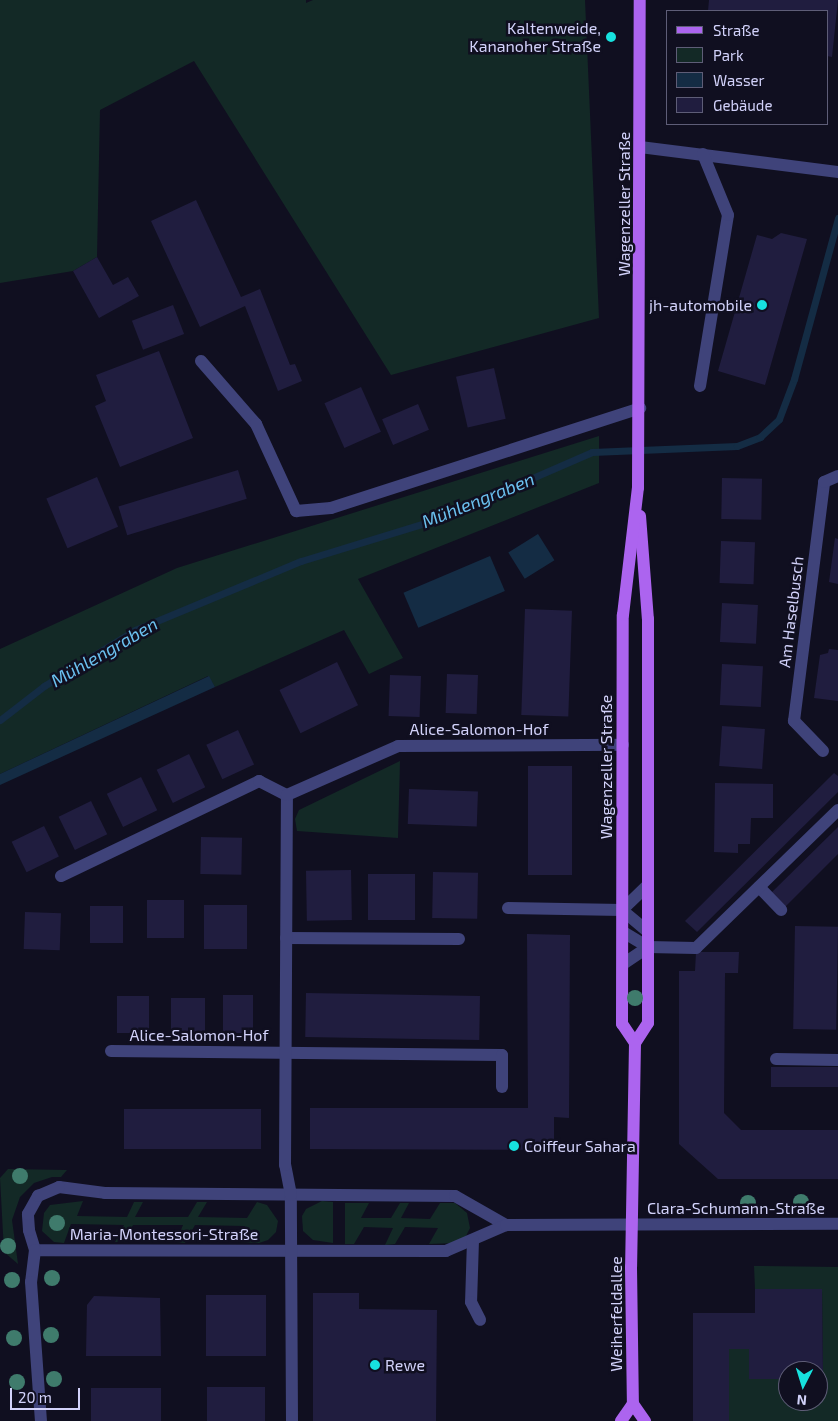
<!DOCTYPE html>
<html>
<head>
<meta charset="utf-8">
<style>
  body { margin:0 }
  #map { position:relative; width:838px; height:1421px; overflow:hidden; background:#100f20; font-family:"Exo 2",sans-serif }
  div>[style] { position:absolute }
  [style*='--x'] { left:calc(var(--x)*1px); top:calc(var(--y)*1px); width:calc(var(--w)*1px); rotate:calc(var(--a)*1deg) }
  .green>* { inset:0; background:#132926 }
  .water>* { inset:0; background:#142c44; transform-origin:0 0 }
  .stream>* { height:7px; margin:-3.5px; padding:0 3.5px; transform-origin:3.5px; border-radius:3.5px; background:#142c44 }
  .building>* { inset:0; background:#201d3f; transform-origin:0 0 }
  .minor>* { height:12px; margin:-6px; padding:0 6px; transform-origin:6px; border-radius:6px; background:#3f437a }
  .major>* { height:12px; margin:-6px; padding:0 6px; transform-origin:6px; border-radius:6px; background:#ac64ef }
  .trees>* { width:16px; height:16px; margin:-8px; border-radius:50%; background:#3f7b6c }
  .dots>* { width:14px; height:14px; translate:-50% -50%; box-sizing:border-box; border:2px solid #100f20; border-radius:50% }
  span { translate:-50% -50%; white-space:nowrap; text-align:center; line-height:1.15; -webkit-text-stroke:5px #100f20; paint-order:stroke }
  .poi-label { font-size:16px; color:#d2d2fa }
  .right { translate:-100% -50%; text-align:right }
  .left { translate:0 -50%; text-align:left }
  .street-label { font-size:16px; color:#d2d2fa }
  .water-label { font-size:18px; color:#6bc1f0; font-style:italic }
  .legend { position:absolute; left:666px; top:10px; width:162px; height:115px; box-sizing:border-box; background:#100f20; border:1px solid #5e5d77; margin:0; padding:6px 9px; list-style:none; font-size:15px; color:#d2d2fa }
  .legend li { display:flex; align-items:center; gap:10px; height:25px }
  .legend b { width:25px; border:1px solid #5e5d77 }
  .north { position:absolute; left:778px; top:1361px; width:50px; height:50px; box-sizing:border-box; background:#100f20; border:1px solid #5e5d77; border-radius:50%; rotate:185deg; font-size:14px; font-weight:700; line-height:20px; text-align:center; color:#d2d2fa }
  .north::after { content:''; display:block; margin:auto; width:18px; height:22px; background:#17e2df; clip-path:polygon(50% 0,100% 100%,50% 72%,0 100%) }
  .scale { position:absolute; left:10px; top:1388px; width:70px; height:22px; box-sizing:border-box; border:2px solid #d2d2fa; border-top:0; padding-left:6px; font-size:15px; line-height:18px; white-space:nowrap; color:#d2d2fa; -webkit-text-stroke:4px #100f20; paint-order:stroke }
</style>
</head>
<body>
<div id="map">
  <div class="green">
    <i style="clip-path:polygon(0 0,306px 0,306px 3px,313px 0,585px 0,599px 318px,391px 375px,194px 61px,100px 110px,97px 257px,73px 271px,0 283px)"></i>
    <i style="clip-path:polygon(599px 436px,599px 483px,358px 579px,403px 658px,369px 674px,344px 630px,215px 687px,208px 676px,0 774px,0 649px,177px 568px)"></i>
    <i style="clip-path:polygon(400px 761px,398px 838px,297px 831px,295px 819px,299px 810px)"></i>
    <i style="clip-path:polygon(8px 1169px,67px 1170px,61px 1177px,52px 1177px,34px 1183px,20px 1197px,12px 1220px,18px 1264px,4px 1252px,0 1178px)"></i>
    <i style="clip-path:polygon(83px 1201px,77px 1216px,127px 1217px,134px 1202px,143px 1202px,135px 1217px,188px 1217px,197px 1202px,207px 1202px,198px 1217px,247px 1218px,257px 1202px,267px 1205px,278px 1221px,276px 1232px,268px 1240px,259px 1243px,236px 1242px,245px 1226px,195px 1225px,185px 1243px,176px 1242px,183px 1225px,133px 1225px,124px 1242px,115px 1242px,124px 1225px,71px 1224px,64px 1243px,54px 1242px,42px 1231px,44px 1213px,50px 1205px)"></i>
    <i style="clip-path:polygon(322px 1201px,333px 1202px,333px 1243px,313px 1240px,303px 1231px,302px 1216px,306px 1209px)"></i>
    <i style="clip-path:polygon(345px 1203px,369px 1203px,361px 1218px,391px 1218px,400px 1203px,409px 1203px,401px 1218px,430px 1219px,440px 1203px,455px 1203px,467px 1213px,470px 1228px,466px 1236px,455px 1243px,429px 1244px,438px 1228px,405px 1227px,395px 1244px,385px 1245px,393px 1228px,364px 1227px,354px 1244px,345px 1244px)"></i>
    <i style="clip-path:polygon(754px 1266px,838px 1267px,838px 1421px,729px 1421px,729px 1349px,749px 1349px,749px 1379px,788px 1379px,788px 1401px,818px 1401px,818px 1379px,823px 1379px,822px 1290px,755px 1289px)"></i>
  </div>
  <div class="water">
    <i style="left:538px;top:534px;width:31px;height:35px;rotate:58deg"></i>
    <i style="left:490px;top:556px;width:38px;height:94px;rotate:67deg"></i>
    <i style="clip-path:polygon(209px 676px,215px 687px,0 785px,0 774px)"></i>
  </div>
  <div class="stream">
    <i style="--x:0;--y:720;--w:56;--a:-37.7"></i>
    <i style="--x:44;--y:686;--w:107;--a:-31.6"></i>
    <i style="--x:135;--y:630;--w:180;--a:-22.6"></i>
    <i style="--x:301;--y:561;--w:143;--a:-17"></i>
    <i style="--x:438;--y:519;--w:168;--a:-23.5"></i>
    <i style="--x:592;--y:452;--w:145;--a:-2.4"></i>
    <i style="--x:737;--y:446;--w:25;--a:-21"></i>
    <i style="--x:760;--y:437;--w:26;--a:-43"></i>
    <i style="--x:779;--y:419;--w:43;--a:-69.4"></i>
    <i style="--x:794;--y:379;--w:167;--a:-74.7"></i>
  </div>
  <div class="building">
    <i style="clip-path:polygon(709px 0,838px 0,832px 57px,827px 56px,827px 11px,708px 11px)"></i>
    <i style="clip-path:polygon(196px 200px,241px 297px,260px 289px,290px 365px,295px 364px,302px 381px,278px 391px,245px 306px,200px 327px,151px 221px)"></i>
    <i style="clip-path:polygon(781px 233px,807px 239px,765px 385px,718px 371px,757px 235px,772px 239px)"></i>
    <i style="clip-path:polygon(97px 257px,113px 285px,128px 277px,139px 296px,99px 318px,73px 271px)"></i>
    <i style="left:173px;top:305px;width:31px;height:44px;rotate:69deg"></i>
    <i style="clip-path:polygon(159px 351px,193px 438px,120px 467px,95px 406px,106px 401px,96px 375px)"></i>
    <i style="left:494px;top:368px;width:52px;height:39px;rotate:77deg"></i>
    <i style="left:361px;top:387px;width:49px;height:40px;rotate:66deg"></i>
    <i style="left:418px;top:404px;width:28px;height:39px;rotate:67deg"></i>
    <i style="left:238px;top:470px;width:30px;height:125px;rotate:73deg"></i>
    <i style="left:97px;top:477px;width:54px;height:55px;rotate:67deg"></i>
    <i style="left:722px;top:478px;width:40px;height:41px;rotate:1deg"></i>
    <i style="clip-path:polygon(835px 538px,838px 539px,838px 584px,829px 582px)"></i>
    <i style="left:721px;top:541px;width:34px;height:42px;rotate:2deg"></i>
    <i style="left:722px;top:603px;width:36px;height:39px;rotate:3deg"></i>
    <i style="left:525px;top:609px;width:47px;height:106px;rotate:2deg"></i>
    <i style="clip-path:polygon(829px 649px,838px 650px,838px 701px,814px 698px,820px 655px,828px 653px)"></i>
    <i style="left:337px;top:662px;width:48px;height:64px;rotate:64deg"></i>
    <i style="left:722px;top:664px;width:41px;height:41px;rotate:3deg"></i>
    <i style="left:447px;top:674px;width:31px;height:39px;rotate:2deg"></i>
    <i style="left:390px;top:675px;width:31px;height:41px;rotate:2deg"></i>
    <i style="left:722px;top:726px;width:43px;height:40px;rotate:4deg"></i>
    <i style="left:238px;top:730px;width:38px;height:35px;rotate:65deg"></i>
    <i style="left:189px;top:754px;width:37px;height:36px;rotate:64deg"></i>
    <i style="left:528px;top:766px;width:44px;height:109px"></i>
    <i style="clip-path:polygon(834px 773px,838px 776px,838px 792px,697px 932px,685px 921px)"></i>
    <i style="left:141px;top:777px;width:37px;height:38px;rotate:64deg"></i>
    <i style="clip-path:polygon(715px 783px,773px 784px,773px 818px,751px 818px,750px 844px,738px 844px,738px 853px,714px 852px)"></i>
    <i style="left:409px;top:789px;width:69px;height:35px;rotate:2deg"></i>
    <i style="left:91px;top:801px;width:37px;height:36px;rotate:64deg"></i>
    <i style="left:44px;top:826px;width:34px;height:36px;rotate:64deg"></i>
    <i style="clip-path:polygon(838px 827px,838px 854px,783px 909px,769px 895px)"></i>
    <i style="left:201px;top:837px;width:41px;height:37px;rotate:1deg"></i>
    <i style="left:351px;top:870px;width:50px;height:45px;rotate:89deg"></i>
    <i style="left:433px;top:872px;width:45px;height:46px;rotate:1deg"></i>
    <i style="left:368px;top:874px;width:47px;height:46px"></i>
    <i style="left:147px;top:900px;width:37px;height:38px"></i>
    <i style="left:204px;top:905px;width:43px;height:44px"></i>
    <i style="left:90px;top:906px;width:33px;height:37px"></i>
    <i style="left:25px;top:912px;width:36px;height:37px;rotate:2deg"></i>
    <i style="left:795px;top:926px;width:43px;height:103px;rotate:1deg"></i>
    <i style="clip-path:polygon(527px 934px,570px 935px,569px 1118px,554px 1117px,554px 1150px,310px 1149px,310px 1108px,528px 1108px)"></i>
    <i style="clip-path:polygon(696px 952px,739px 952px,738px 973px,725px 973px,724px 1113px,741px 1130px,838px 1130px,838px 1179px,718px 1179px,679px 1144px,679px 971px,695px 971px)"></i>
    <i style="left:306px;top:993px;width:174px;height:44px;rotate:1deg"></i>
    <i style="left:223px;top:995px;width:30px;height:38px"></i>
    <i style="left:149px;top:996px;width:37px;height:32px;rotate:90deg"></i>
    <i style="left:171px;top:998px;width:34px;height:36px"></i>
    <i style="left:771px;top:1067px;width:67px;height:20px"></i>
    <i style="left:261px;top:1109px;width:40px;height:137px;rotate:90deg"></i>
    <i style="clip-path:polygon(755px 1289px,822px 1289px,823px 1379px,818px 1379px,818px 1371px,788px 1371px,788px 1379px,749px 1379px,749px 1349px,729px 1349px,729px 1421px,693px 1421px,693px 1313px,755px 1313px)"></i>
    <i style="clip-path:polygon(313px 1293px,359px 1293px,359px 1309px,437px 1310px,436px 1421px,313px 1421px)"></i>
    <i style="left:206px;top:1295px;width:60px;height:61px"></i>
    <i style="clip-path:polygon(94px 1296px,160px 1298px,161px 1356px,86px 1356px,87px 1305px)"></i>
    <i style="left:265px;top:1387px;width:34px;height:58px;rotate:90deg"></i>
    <i style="left:161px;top:1388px;width:33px;height:70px;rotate:90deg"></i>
  </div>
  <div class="minor">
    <i style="--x:640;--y:147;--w:200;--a:7.2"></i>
    <i style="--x:201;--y:361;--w:84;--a:48.9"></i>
    <i style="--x:256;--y:424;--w:96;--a:65.3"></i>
    <i style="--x:296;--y:511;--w:35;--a:-5"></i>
    <i style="--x:331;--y:508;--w:325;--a:-17.9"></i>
    <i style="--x:700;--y:386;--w:173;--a:-80.7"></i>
    <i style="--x:728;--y:215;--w:66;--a:-112.3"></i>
    <i style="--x:823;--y:751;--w:42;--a:-134"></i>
    <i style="--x:794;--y:721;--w:241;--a:-82.8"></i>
    <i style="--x:824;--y:482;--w:15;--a:-23"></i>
    <i style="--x:61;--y:876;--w:220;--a:-25.6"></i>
    <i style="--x:259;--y:781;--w:31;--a:27"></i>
    <i style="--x:759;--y:887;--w:32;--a:46"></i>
    <i style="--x:508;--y:908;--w:114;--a:1"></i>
    <i style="--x:622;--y:910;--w:33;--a:40"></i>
    <i style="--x:622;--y:910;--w:33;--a:-44"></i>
    <i style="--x:623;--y:932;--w:29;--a:31"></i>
    <i style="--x:648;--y:947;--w:48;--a:1.2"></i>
    <i style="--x:696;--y:948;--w:198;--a:-44.2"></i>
    <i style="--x:286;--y:938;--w:173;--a:0.3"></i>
    <i style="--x:623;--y:964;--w:30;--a:-34"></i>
    <i style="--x:111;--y:1051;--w:391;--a:0.6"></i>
    <i style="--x:502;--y:1055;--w:32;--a:90"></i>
    <i style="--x:776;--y:1059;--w:62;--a:0.9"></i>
    <i style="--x:59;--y:1187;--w:46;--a:7.4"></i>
    <i style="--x:105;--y:1193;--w:350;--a:0.5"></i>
    <i style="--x:455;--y:1196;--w:59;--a:29.6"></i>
    <i style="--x:506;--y:1225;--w:65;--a:156.6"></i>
    <i style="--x:446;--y:1251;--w:411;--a:-179.9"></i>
    <i style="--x:35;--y:1250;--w:21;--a:-107"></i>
    <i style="--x:29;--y:1230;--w:16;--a:-94"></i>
    <i style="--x:28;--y:1214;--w:21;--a:-61"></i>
    <i style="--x:38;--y:1196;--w:23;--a:-23"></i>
    <i style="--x:506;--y:1225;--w:332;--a:-0.2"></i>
    <i style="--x:473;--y:1240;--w:62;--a:91.8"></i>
    <i style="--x:471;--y:1302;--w:20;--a:63"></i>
    <i style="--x:35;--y:1250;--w:32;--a:97"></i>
    <i style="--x:31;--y:1282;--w:139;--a:85.9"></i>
    <i style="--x:292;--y:1421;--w:226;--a:-90.3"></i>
    <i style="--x:291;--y:1195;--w:31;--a:-101"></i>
    <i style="--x:285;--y:1165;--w:370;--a:-89.7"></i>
    <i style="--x:287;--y:795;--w:121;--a:-23.8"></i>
    <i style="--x:398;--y:746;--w:225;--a:-0.3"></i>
  </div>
  <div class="major">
    <i style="--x:640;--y:516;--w:103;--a:85.6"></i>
    <i style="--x:648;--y:619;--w:404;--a:90"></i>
    <i style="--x:648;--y:1023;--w:24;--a:123"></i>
    <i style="--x:635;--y:1043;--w:224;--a:91"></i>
    <i style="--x:631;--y:1267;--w:137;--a:89.2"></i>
    <i style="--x:633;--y:1404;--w:21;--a:55"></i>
    <i style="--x:635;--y:1043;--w:23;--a:-124"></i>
    <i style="--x:622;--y:1024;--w:409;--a:-89.9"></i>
    <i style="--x:623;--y:615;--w:128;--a:-83.3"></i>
    <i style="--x:638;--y:488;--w:488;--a:-89.8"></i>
    <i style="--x:621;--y:1421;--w:21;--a:-55"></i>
  </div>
  <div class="trees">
    <i style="left:635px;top:998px"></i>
    <i style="left:20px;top:1176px"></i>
    <i style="left:801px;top:1202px"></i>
    <i style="left:748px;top:1203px"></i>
    <i style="left:57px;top:1223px"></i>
    <i style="left:8px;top:1246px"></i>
    <i style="left:52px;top:1278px"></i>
    <i style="left:12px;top:1280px"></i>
    <i style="left:51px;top:1335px"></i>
    <i style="left:14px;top:1338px"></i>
    <i style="left:54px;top:1379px"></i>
    <i style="left:17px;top:1382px"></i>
  </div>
  <div class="dots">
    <i style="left:611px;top:37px;background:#17e2df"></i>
    <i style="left:762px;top:305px;background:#17e2df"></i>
    <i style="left:514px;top:1146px;background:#17e2df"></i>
    <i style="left:375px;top:1365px;background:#17e2df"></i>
  </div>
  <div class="poi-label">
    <span class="right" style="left:601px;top:37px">Kaltenweide,<br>Kananoher Straße</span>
    <span class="right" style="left:752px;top:305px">jh-automobile</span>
    <span class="left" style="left:524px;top:1146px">Coiffeur Sahara</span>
    <span class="left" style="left:385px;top:1365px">Rewe</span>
  </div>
  <div class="street-label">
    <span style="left:624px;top:204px;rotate:-90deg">Wagenzeller Straße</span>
    <span style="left:791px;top:612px;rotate:-83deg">Am Haselbusch</span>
    <span style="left:479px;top:729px">Alice-Salomon-Hof</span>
    <span style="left:606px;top:767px;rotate:-90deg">Wagenzeller Straße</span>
    <span style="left:199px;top:1035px">Alice-Salomon-Hof</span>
    <span style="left:736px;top:1208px">Clara-Schumann-Straße</span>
    <span style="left:164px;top:1234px">Maria-Montessori-Straße</span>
    <span style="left:616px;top:1314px;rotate:-90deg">Weiherfeldallee</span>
  </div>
  <div class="water-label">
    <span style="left:478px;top:500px;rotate:-22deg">Mühlengraben</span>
    <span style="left:104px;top:652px;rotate:-30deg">Mühlengraben</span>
  </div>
  <ul class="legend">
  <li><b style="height:6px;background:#ac64ef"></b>Straße</li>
  <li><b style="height:14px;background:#132926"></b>Park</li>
  <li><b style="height:14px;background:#142c44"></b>Wasser</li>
  <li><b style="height:14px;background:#201d3f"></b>Gebäude</li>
  </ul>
  <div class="north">N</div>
  <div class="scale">20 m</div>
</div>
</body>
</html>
